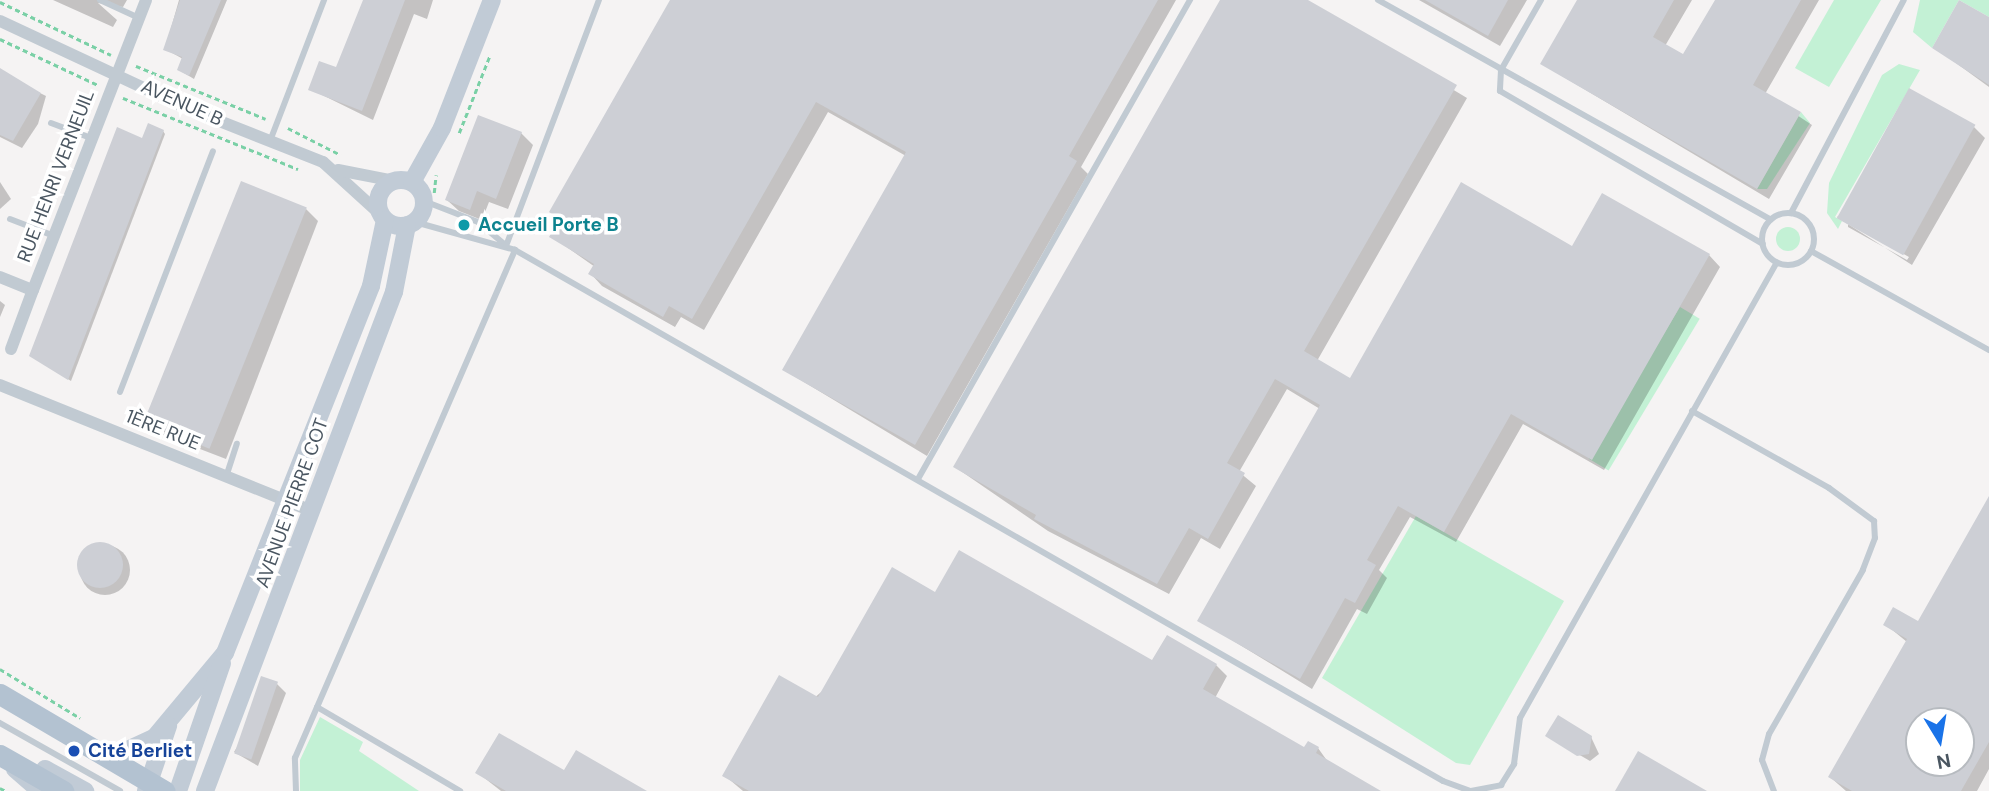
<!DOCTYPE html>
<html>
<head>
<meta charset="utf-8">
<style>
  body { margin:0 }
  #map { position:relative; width:1989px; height:791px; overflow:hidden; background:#f5f3f3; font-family:"DM Sans",sans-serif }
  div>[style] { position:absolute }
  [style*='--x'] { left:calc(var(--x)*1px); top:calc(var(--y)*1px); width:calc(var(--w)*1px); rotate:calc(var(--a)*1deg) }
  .green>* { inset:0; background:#c3f1d5; transform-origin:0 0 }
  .round { border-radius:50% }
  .shadow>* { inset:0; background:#0003 }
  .building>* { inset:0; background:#cdcfd5; transform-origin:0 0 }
  .path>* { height:2.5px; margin-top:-1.25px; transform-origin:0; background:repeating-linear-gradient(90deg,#7ad0a6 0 5px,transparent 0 8.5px) }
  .lane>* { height:6px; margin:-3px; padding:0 3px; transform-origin:3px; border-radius:3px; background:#c1cad2 }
  .lane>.ring { margin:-3px; padding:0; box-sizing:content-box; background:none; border:6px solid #c1cad2; border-radius:50% }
  .street>* { height:12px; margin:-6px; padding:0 6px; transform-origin:6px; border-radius:6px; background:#c1cad2 }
  .secondary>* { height:18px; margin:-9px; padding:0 9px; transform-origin:9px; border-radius:9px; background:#c1cbd6 }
  .secondary>.ring { margin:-9px; padding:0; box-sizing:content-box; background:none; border:18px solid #c1cbd6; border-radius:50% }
  .primary>* { height:21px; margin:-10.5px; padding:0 10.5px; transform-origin:10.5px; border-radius:10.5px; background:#b3c2d1 }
  .dots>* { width:19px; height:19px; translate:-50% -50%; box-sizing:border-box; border:4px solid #fff; border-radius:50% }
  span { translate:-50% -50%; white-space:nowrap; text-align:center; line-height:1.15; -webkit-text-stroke:7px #fff; paint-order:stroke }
  .street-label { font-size:19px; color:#4a5661 }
  .culture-label { font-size:19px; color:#0d838f; font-weight:700 }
  .left { translate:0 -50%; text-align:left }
  .transit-label { font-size:19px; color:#164399; font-weight:700 }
  .north { position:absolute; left:1905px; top:707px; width:70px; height:70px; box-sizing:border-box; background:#fff; border:2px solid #b7bbc0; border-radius:50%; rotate:169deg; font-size:19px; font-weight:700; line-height:28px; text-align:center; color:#4a5661 }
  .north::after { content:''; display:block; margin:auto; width:24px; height:32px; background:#1a73e8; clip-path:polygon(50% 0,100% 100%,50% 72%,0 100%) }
</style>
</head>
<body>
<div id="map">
  <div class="green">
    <i style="clip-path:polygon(1834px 0,1881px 0,1829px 87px,1795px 68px)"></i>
    <i style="clip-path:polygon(1920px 0,1989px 0,1989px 17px,1959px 0,1932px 48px,1913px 32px)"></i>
    <i style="clip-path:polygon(1899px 64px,1920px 70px,1835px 217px,1842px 221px,1838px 229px,1827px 213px,1829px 183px,1882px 75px)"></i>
    <i style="clip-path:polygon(1801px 112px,1810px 123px,1767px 189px,1757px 189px)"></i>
    <i class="round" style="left:1776px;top:227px;width:24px;height:24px"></i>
    <i style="left:1680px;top:307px;width:23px;height:177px;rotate:31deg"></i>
    <i style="clip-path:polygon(1416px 516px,1564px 601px,1470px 765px,1456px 763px,1322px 678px)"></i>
    <i style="clip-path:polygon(320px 717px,363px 742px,359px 751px,419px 791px,300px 791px,300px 760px)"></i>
  </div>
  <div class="shadow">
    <i style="clip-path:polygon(53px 0,127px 0,123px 7px,98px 3px,117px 20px,113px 27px)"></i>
    <i style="clip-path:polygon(179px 0,227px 0,194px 79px,179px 70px,183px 59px,165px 49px)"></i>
    <i style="clip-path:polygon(365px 0,433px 0,427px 19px,414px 14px,373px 120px,310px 89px,337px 70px)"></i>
    <i style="clip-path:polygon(672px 0,1176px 0,1081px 167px,1088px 174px,927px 456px,784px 370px,906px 156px,828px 112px,704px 330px,681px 317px,675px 327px,602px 286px,591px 274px,595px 267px,551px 236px,560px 221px,551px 212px)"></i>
    <i style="clip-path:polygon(1222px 0,1304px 0,1467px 98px,1317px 361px,1350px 380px,1573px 248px,1709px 255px,1720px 267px,1604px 470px,1523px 424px,1456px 542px,1410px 517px,1379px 570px,1387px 578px,1367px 614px,1357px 609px,1312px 689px,1199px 620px,1320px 409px,1287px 389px,1239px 472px,1256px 486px,1220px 549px,1201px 538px,1169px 594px,1048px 531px,955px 467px)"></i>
    <i style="clip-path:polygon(1419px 0,1527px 0,1500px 46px)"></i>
    <i style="clip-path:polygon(1579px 0,1692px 0,1665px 46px,1684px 57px,1717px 0,1819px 0,1765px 94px,1812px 125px,1769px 199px,1542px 64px)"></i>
    <i style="clip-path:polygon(1989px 19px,1989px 87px,1934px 47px)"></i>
    <i style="clip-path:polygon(0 73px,46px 96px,38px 124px,22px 148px,0 137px)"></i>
    <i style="clip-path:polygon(evenodd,1974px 127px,1985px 138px,1912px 265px,1837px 217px,1974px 127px,1848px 223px,1909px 257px,1907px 260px,1848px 227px,1848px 223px)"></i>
    <i style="clip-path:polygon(163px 131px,165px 134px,71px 381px,34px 358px,143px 140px)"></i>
    <i style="clip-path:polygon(521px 133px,533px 145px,508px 209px,489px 202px,482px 220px,459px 211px,447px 200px)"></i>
    <i style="clip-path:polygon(0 182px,11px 199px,0 209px)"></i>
    <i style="clip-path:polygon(306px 209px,318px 221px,226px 459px,161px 434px,149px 422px)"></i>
    <i style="clip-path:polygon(0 301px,5px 305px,0 317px)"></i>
    <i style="clip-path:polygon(evenodd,1989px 499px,1989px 769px,1977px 791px,1846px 791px,1830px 777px,1907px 642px,1885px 624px,1918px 623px,1989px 499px,1919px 721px,1961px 721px,1961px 763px,1919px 763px,1919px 721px)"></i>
    <i class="round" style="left:80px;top:545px;width:50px;height:50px"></i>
    <i style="clip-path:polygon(936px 594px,1153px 663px,1216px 665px,1227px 676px,1215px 698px,1305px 749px,1309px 743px,1318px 748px,1328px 762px,1378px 791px,743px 791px,724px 775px)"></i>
    <i style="clip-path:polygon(277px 684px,286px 693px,258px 766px,234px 752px)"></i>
    <i style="clip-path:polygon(1547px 736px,1591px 737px,1599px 754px,1590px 761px)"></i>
    <i style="clip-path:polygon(478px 773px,565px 773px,644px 791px,501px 791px)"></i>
  </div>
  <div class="building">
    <i style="clip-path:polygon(180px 0,221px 0,189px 76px,177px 70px,182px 57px,163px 50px)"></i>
    <i style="clip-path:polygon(363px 0,405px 0,362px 111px,308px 90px,319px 61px,336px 67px)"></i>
    <i style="clip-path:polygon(670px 0,1158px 0,1069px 156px,1077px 161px,915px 445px,782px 370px,906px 152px,816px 102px,692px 319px,669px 306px,663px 317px,588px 274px,594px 264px,549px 237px,559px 219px,549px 212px)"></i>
    <i style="clip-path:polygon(1220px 0,1308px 0,1457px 85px,1304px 351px,1350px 378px,1461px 182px,1572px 246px,1602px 193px,1710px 254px,1592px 460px,1511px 414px,1444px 532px,1398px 506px,1367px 560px,1376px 565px,1355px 603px,1345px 598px,1300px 679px,1197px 621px,1320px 405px,1275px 379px,1227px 463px,1245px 473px,1208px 539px,1189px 528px,1157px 584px,1034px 519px,1036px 515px,953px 467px)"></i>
    <i style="clip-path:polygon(1425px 0,1508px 0,1488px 36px)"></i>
    <i style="clip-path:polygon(1577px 0,1674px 0,1653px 37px,1683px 54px,1715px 0,1801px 0,1753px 85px,1801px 112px,1757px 189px,1540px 64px)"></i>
    <i style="clip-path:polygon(1959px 0,1989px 17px,1989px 85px,1932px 48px)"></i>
    <i style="clip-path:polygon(0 68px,41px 93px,13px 141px,0 135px)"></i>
    <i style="left:1909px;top:88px;width:76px;height:149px;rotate:29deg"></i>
    <i style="clip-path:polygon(478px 115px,522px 132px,496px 199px,477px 191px,470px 210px,445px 200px)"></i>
    <i style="clip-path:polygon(148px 123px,164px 130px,68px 380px,29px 356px,117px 127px,142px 138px)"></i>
    <i style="left:241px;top:181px;width:71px;height:260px;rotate:22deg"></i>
    <i style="clip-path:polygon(evenodd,1989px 496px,1989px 742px,1961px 791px,1852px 791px,1828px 777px,1907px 639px,1883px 625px,1893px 607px,1918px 621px,1989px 496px,1919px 721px,1961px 721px,1961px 763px,1919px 763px,1919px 721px)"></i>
    <i class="round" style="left:77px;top:542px;width:46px;height:46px"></i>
    <i style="clip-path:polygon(959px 550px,1152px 660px,1167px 635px,1217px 664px,1203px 689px,1304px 747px,1308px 741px,1319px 747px,1316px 753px,1381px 791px,749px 791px,722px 776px,779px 675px,818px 697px,892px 567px,935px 592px)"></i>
    <i style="left:261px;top:676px;width:18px;height:82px;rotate:19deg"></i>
    <i style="clip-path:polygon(1558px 715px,1592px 736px,1589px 754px,1577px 756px,1545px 736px)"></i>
    <i style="clip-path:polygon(499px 733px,564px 770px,576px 750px,647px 791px,506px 791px,475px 773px)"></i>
    <i style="clip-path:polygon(1638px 751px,1707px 791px,1615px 791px)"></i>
  </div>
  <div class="path">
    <i style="--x:0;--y:2;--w:123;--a:25.5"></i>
    <i style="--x:0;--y:39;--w:108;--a:25.1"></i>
    <i style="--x:136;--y:66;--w:140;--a:22.2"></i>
    <i style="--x:123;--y:98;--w:189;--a:22.1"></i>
    <i style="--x:288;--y:128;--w:59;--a:27"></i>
    <i style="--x:459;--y:133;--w:84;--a:-68.3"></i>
    <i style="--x:434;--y:193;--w:18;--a:-84"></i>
    <i style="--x:0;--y:669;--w:94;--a:31.5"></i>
    <i style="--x:0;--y:788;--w:7;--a:27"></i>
  </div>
  <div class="lane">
    <i style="--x:100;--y:0;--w:43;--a:24.8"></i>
    <i style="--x:1378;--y:0;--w:450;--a:29.2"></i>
    <i style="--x:1541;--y:0;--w:81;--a:119.7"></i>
    <i style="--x:1501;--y:70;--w:21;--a:93"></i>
    <i style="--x:1500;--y:91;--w:304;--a:30.2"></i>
    <i style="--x:51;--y:123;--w:43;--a:20.6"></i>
    <i style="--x:270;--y:141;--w:151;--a:-69"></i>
    <i style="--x:424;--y:201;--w:58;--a:21.3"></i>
    <i style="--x:478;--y:222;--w:35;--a:40"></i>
    <i style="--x:1791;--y:213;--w:241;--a:-62.1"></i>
    <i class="ring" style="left:1762px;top:213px;width:46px;height:46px"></i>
    <i style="--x:10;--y:219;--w:47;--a:21.1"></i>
    <i style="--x:415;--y:222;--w:104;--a:15.6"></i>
    <i style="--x:515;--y:250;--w:1069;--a:29.78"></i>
    <i style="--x:1443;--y:781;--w:30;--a:20"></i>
    <i style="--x:1471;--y:791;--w:31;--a:-11"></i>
    <i style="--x:1501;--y:785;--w:25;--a:-58"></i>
    <i style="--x:1514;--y:764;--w:46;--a:-82.6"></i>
    <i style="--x:1520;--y:718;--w:523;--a:-60.59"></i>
    <i style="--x:506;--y:246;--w:263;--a:-69.3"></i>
    <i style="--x:1811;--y:251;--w:204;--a:29.1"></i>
    <i style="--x:120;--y:392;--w:258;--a:-68.9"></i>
    <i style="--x:1692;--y:411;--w:157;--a:29.3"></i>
    <i style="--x:1829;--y:488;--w:56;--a:36.3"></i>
    <i style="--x:1874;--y:521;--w:17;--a:87"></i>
    <i style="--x:1875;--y:538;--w:34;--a:111"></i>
    <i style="--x:1863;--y:570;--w:189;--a:119.8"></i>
    <i style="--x:1769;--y:734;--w:27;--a:105"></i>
    <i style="--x:1762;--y:760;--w:33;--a:69"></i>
    <i style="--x:226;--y:477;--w:35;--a:-72"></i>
    <i style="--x:918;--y:479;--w:551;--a:-60.41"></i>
    <i style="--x:317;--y:707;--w:166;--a:30.4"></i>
    <i style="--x:0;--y:723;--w:138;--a:29.5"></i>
    <i style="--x:296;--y:791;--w:33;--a:-92"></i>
    <i style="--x:295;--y:758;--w:554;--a:-66.58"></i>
  </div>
  <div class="street">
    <i style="--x:0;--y:21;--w:208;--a:25"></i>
    <i style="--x:189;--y:109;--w:144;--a:21.6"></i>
    <i style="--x:323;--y:162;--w:77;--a:42.4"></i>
    <i style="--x:338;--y:170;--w:57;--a:11.1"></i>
    <i style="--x:0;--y:277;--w:35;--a:22"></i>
    <i style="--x:33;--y:290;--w:311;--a:-68.7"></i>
    <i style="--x:11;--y:349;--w:63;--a:-69.6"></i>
    <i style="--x:0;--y:385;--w:336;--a:22"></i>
  </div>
  <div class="secondary">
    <i class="ring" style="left:378px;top:180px;width:28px;height:28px"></i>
    <i style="--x:412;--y:182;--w:62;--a:-60.9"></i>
    <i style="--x:442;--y:128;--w:137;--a:-68.7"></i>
    <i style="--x:100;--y:752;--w:19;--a:6"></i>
    <i style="--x:119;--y:754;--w:40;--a:-25"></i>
    <i style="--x:155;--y:737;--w:109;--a:-50.2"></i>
    <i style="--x:225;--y:653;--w:395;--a:-68.3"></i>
    <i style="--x:371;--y:286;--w:67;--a:-78"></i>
    <i style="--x:15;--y:769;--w:33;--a:41"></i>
    <i style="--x:45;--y:769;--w:46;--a:28.8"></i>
    <i style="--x:146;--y:791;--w:69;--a:-71.3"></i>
    <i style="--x:178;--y:791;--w:135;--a:-71"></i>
    <i style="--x:205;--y:791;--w:534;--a:-69.26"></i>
    <i style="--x:394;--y:292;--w:68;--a:-79"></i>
  </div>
  <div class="primary">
    <i style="--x:0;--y:694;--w:191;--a:30.5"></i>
    <i style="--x:0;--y:755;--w:73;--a:29.7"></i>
  </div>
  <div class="dots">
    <i style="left:464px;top:225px;background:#0f9aa8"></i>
    <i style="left:74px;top:751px;background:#1a4fb4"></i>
  </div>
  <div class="street-label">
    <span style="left:182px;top:103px;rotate:24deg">AVENUE B</span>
    <span style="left:56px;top:176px;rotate:-69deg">RUE HENRI VERNEUIL</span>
    <span style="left:163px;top:430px;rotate:22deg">1ÈRE RUE</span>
    <span style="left:292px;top:503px;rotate:-70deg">AVENUE PIERRE COT</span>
  </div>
  <div class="culture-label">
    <span class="left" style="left:478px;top:225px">Accueil Porte B</span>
  </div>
  <div class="transit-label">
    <span class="left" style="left:88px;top:751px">Cité Berliet</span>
  </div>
  <div class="north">N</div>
</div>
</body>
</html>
